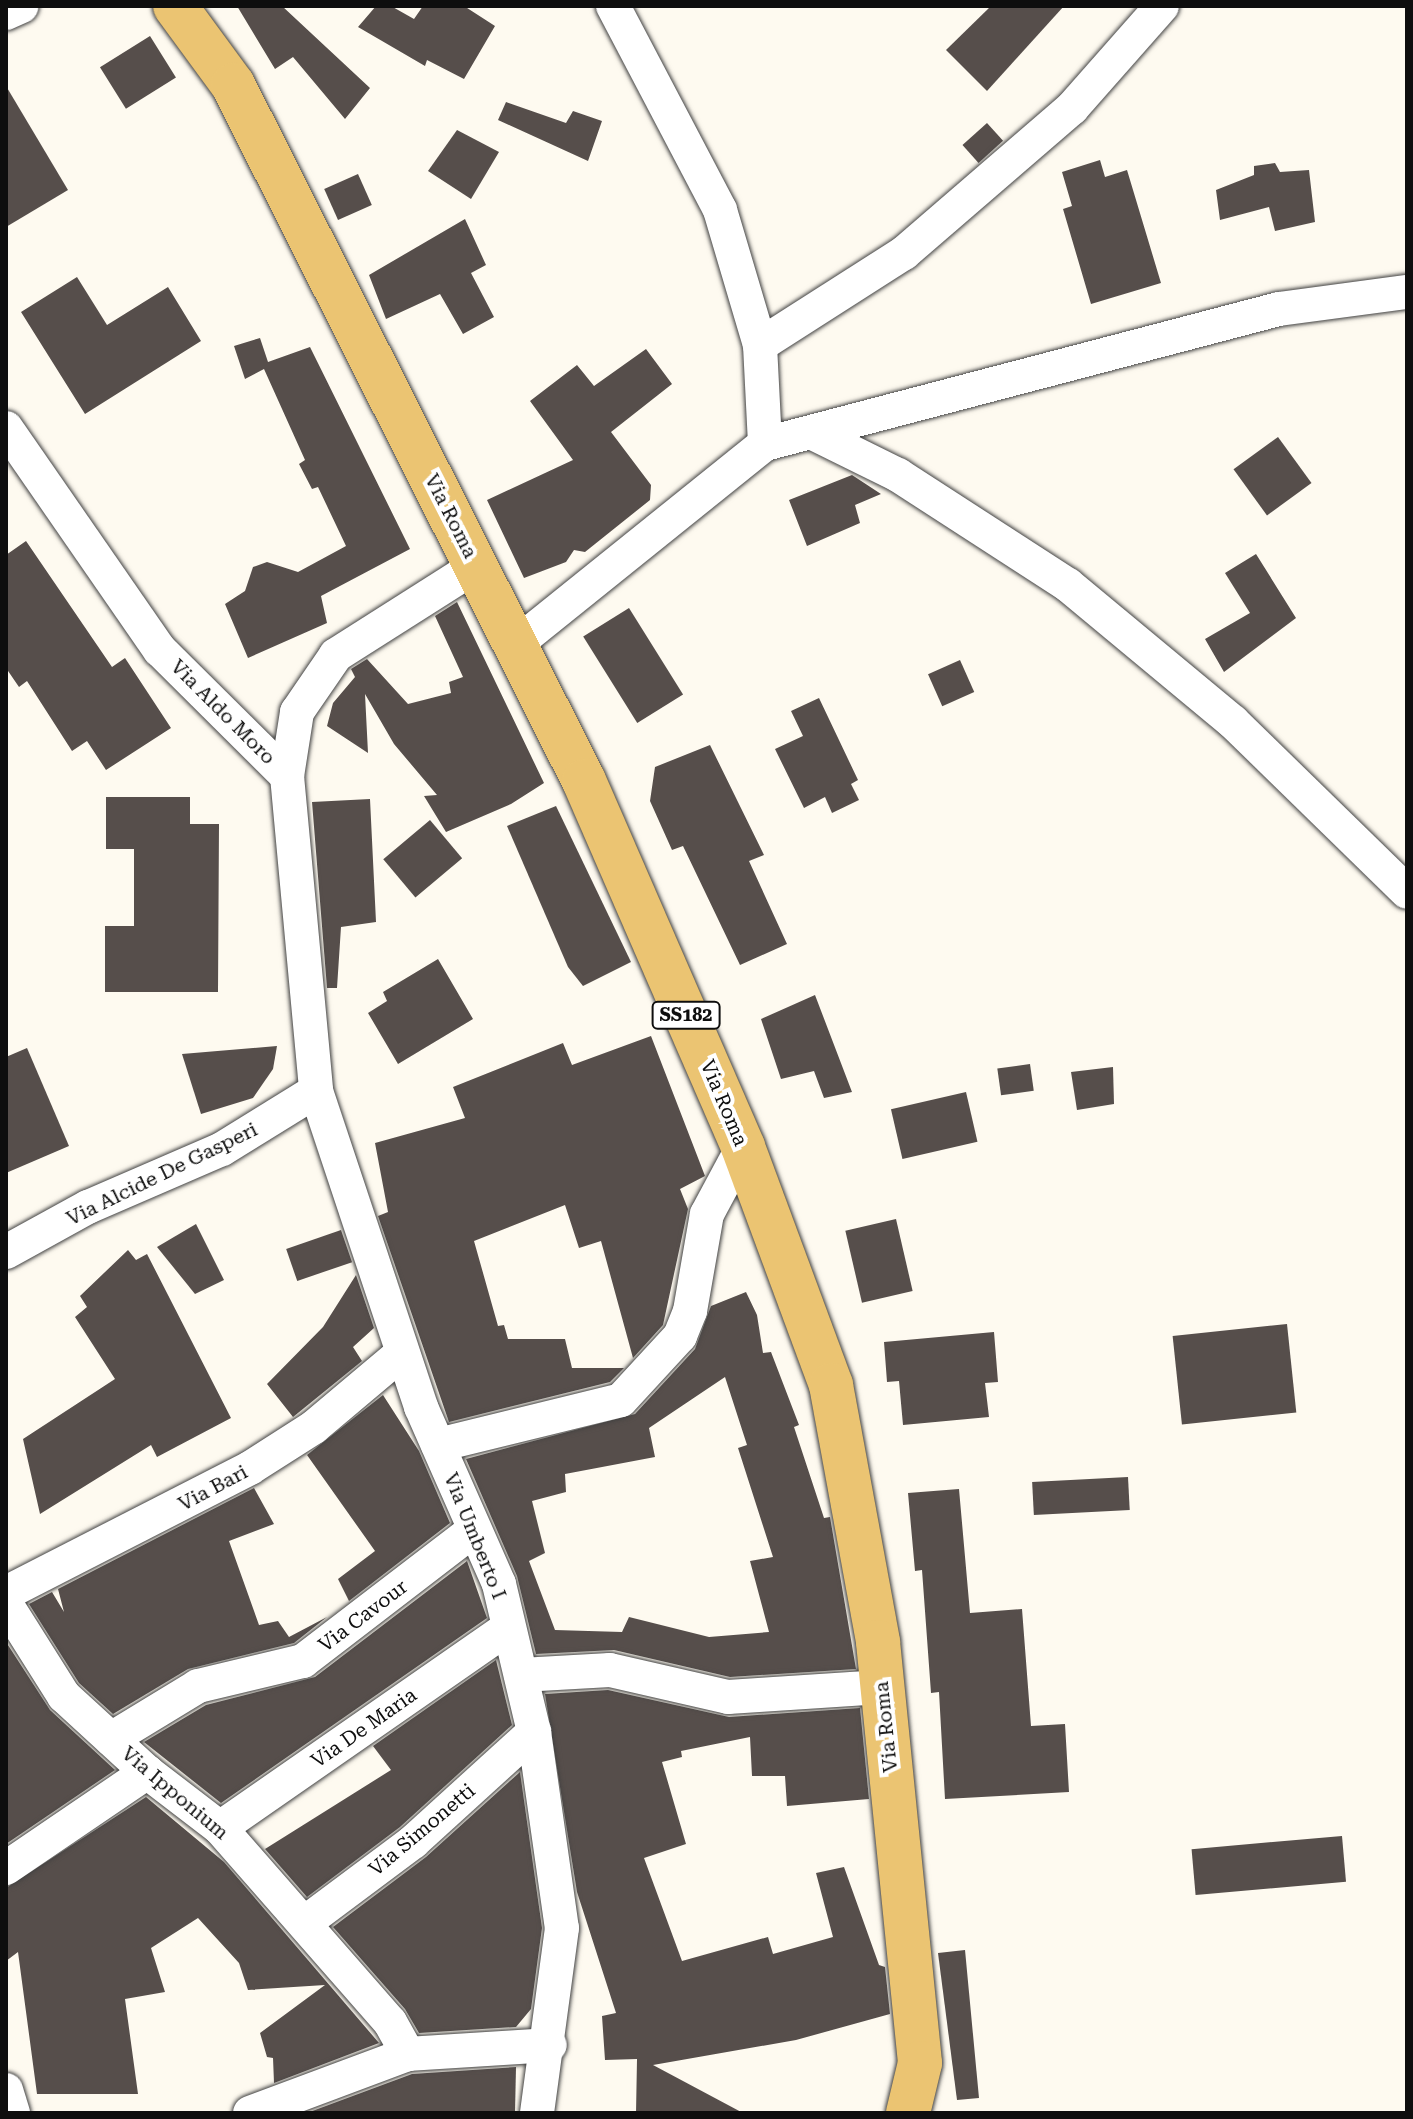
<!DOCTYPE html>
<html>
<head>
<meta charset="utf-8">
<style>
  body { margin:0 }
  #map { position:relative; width:1413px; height:2119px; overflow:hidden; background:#fefaf0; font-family:"Roboto Serif",serif }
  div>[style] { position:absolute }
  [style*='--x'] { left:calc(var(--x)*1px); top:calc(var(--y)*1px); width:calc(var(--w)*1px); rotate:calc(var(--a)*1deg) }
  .building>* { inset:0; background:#564e4b; transform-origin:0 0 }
  .roads { filter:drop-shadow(0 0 2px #414141) drop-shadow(0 0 2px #414141) }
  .minor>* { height:34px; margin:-17px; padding:0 17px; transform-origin:17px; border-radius:17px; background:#fff }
  .primary>* { height:44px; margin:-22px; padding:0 22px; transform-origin:22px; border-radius:22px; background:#ebc472 }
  span { translate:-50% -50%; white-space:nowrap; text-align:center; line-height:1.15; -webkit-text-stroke:8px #fff; paint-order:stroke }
  .shield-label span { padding:2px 6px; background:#fff; border:2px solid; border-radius:6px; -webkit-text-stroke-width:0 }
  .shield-label { font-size:18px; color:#0e0e0e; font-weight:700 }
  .street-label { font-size:20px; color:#0e0e0e }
  .frame { position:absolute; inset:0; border:8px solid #0e0e0e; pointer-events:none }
</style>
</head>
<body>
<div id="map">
  <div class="building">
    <i style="clip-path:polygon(237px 6px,282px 6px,370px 88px,345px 119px,293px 57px,275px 69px)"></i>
    <i style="clip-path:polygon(376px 6px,391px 6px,414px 19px,423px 6px,464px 6px,495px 26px,464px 79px,427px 60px,425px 66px,358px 27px)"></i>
    <i style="clip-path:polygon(991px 6px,1064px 6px,987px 91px,946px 50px)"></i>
    <i style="left:150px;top:36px;width:49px;height:59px;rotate:58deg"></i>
    <i style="clip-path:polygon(6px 86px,68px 190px,6px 227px)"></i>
    <i style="clip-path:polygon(506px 102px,566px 123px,573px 111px,602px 121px,588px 161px,498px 120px)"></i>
    <i style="left:987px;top:123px;width:24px;height:33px;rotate:48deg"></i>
    <i style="clip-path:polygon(457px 130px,499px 152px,471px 199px,428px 171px)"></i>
    <i style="clip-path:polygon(1100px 160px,1105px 177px,1127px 170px,1161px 283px,1091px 304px,1063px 209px,1072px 206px,1062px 172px)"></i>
    <i style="clip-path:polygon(1275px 163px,1280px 172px,1309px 170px,1315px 222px,1275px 231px,1269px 207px,1220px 220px,1216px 190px,1254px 175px,1254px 166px)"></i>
    <i style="left:358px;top:174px;width:34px;height:37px;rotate:66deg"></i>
    <i style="clip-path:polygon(465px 219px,486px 265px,471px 273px,494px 317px,463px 334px,440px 294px,386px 319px,369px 275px)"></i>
    <i style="clip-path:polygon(77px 277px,107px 325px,168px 287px,201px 341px,85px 414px,21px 312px)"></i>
    <i style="clip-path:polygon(260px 338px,268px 362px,310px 347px,410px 549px,321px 596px,327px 623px,248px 658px,225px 604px,245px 591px,253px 567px,267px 562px,298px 572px,346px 546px,318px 487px,312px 489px,299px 464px,305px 460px,264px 369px,245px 379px,234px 346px)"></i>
    <i style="clip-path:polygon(646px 349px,672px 384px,611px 432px,651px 485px,650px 500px,585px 552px,574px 550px,566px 562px,524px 578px,487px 500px,573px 460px,530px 401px,577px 365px,594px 386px)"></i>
    <i style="left:1278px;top:437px;width:57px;height:55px;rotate:54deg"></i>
    <i style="clip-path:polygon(852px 475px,881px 494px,855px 505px,860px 523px,807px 546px,789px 500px)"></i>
    <i style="clip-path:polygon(26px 541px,112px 667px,125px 658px,171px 728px,106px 770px,87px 741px,72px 751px,27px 681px,19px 687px,6px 668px,6px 555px)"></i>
    <i style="clip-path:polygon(1256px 554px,1296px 618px,1224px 672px,1205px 639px,1250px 613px,1225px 573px)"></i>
    <i style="clip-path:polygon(457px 602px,544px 783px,511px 804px,446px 832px,424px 796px,437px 795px,394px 744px,365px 694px,368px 753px,327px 726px,333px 703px,355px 677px,351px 669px,367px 659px,408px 704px,451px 693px,449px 682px,463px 677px,435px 616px)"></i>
    <i style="left:629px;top:608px;width:102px;height:54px;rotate:58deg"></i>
    <i style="left:960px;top:660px;width:35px;height:35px;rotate:66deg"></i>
    <i style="clip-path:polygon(819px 698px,858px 780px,851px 784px,859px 800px,832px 813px,825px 797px,804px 808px,775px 749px,803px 736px,791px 711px)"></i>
    <i style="clip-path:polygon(710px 745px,764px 855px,749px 861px,787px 944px,740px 965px,683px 846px,672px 850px,650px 801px,655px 767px)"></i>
    <i style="clip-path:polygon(106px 797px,190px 797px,190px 824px,219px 824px,218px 992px,105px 992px,105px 926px,134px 926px,134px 849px,106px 849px)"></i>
    <i style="clip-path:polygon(370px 799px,376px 922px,341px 927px,337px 988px,327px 988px,312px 802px)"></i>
    <i style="clip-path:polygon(556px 806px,631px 962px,583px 986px,568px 967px,507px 826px)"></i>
    <i style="left:430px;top:820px;width:50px;height:61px;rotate:50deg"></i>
    <i style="clip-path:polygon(438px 959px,473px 1019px,398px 1064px,368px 1013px,387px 1001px,383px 992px)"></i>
    <i style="clip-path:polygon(815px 995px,852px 1092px,824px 1098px,814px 1071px,781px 1079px,761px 1019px)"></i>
    <i style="clip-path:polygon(651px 1036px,705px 1176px,680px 1189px,688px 1209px,663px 1325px,633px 1358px,601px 1241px,579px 1248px,565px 1205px,474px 1241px,498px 1326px,504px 1325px,508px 1339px,565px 1339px,572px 1368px,624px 1368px,610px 1382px,449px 1422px,378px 1216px,388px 1212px,375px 1143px,465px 1118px,453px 1087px,563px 1043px,572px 1065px)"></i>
    <i style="clip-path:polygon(277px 1046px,273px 1069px,253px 1098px,201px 1114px,182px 1054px)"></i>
    <i style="clip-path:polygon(27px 1048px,69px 1146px,6px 1173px,6px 1057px)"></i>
    <i style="left:1030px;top:1064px;width:27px;height:33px;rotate:82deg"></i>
    <i style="clip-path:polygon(1113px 1067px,1114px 1104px,1077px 1110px,1071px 1072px)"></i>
    <i style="left:966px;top:1092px;width:51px;height:77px;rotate:77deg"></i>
    <i style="left:896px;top:1219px;width:74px;height:52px;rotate:77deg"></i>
    <i style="clip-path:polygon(196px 1224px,224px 1280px,195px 1294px,157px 1247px)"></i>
    <i style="left:341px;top:1230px;width:34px;height:58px;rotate:71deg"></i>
    <i style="clip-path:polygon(128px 1250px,136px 1260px,147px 1254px,231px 1418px,157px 1457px,151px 1445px,40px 1514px,23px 1439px,115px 1379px,75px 1317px,87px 1307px,80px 1296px)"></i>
    <i style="clip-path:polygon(356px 1275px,374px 1328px,353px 1347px,362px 1361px,293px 1417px,267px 1384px,323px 1327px)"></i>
    <i style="clip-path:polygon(evenodd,746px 1292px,757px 1315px,763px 1353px,771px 1352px,799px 1425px,794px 1427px,824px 1518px,830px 1517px,856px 1669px,730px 1677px,614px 1650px,536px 1654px,517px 1576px,466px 1459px,635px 1414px,695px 1349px,711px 1306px,746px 1292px,725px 1377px,747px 1445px,738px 1448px,773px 1557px,750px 1561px,769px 1632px,709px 1637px,629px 1617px,622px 1632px,555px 1630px,529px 1561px,545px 1553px,532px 1501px,566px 1492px,565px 1474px,655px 1457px,649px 1428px,725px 1377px)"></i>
    <i style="left:1287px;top:1324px;width:89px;height:115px;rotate:84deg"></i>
    <i style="clip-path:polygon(994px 1332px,998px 1382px,985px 1383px,989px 1417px,903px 1425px,899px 1381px,887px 1382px,884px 1342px)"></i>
    <i style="clip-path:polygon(383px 1395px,419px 1451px,450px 1523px,349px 1601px,338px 1579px,375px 1551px,307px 1455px)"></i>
    <i style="left:1128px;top:1477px;width:33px;height:96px;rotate:87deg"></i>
    <i style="clip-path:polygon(254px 1488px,274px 1524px,229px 1541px,259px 1625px,278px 1621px,289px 1637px,327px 1617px,294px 1643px,188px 1669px,113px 1714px,79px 1683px,29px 1604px,52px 1592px,64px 1612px,58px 1589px)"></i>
    <i style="clip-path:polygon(959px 1489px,970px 1613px,1022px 1609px,1031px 1726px,1065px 1724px,1069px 1792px,945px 1799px,939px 1692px,931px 1693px,922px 1570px,915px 1571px,908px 1493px)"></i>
    <i style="clip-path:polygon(467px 1561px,487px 1618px,221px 1803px,144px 1742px,206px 1705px,315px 1677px)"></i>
    <i style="clip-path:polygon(6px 1642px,50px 1710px,115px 1770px,6px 1844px)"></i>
    <i style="clip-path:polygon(496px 1660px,512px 1725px,400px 1827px,307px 1897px,265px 1849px,391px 1770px,373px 1746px)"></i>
    <i style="clip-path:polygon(608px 1690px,729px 1717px,860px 1708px,869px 1799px,787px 1806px,785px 1776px,752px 1776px,750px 1737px,681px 1751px,682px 1757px,662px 1762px,686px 1844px,644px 1858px,682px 1961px,768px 1937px,773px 1954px,833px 1937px,816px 1873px,844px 1867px,879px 1965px,885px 1967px,890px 2014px,796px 2040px,653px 2065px,743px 2113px,636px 2113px,637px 2059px,605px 2060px,602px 2016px,616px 2013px,577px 1892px,545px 1694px)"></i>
    <i style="clip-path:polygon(520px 1772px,542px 1928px,531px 2009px,516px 2027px,419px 2033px,405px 2009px,333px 1927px,426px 1857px)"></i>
    <i style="clip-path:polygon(146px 1797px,224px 1862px,379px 2043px,274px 2083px,273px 2058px,267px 2057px,260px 2033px,325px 1985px,248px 1990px,239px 1963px,198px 1918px,151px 1948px,165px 1992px,125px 1999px,138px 2094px,37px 2094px,18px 1952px,6px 1961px,6px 1888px)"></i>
    <i style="left:1342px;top:1836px;width:46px;height:151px;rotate:85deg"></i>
    <i style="clip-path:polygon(965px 1950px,979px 2098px,957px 2100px,938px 1953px)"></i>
    <i style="clip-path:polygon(516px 2067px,515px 2113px,307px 2113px,412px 2074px)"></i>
  </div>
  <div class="roads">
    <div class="minor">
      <i style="--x:613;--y:6;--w:230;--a:62.3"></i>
      <i style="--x:720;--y:210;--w:141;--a:73.5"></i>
      <i style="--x:760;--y:345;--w:99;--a:87.1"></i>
      <i style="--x:6;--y:13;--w:17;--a:-24"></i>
      <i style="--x:760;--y:345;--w:171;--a:-32.6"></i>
      <i style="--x:904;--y:253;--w:222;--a:-40.8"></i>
      <i style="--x:1072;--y:108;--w:136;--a:-48.6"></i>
      <i style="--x:6;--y:428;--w:270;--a:55.3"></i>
      <i style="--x:160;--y:650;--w:179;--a:44.8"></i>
      <i style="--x:287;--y:776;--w:316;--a:84.7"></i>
      <i style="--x:316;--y:1091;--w:333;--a:71.6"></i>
      <i style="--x:421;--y:1407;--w:193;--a:66.2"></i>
      <i style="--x:499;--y:1584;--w:152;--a:76.7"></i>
      <i style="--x:534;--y:1732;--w:198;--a:81.9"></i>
      <i style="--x:562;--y:1928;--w:187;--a:97.7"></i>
      <i style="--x:813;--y:433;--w:95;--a:26.3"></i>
      <i style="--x:898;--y:475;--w:202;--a:32.9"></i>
      <i style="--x:1068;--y:585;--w:214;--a:39.7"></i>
      <i style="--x:1233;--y:722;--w:243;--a:44.3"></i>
      <i style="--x:516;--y:644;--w:319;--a:-38.8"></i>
      <i style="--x:765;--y:444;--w:531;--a:-14.72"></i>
      <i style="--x:1279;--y:309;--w:129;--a:-7.6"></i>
      <i style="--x:287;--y:776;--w:65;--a:-81.1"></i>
      <i style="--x:297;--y:712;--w:69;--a:-55.6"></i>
      <i style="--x:336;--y:655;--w:166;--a:-32.4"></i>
      <i style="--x:6;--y:1252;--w:94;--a:-28.8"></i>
      <i style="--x:88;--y:1207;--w:146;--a:-23.4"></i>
      <i style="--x:222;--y:1149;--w:110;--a:-31.7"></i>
      <i style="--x:438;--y:1445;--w:188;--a:-13.8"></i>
      <i style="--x:621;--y:1400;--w:87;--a:-47.3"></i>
      <i style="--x:680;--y:1336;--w:27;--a:-68"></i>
      <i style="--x:690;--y:1311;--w:98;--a:-80.1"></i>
      <i style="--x:707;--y:1214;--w:76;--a:-61.8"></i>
      <i style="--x:6;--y:1593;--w:274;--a:-27.1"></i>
      <i style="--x:250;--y:1468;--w:76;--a:-32.6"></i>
      <i style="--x:314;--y:1427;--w:115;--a:-40.1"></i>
      <i style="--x:6;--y:1604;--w:109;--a:57.8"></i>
      <i style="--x:64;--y:1696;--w:113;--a:42.5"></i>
      <i style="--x:147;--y:1772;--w:92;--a:37.5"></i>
      <i style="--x:220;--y:1828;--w:258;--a:48.8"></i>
      <i style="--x:390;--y:2022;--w:37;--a:61"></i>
      <i style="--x:521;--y:1675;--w:89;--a:-3.2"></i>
      <i style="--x:610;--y:1670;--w:121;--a:12.9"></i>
      <i style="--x:728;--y:1697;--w:154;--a:-3.7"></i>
      <i style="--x:111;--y:1739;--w:102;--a:-31.3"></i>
      <i style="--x:198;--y:1686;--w:108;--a:-13.4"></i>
      <i style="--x:303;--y:1661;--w:215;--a:-37.5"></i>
      <i style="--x:220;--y:1828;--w:351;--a:-34.8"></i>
      <i style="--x:6;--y:1868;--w:171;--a:-34.2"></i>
      <i style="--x:306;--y:1922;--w:134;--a:-36.8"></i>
      <i style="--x:413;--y:1842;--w:164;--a:-42.3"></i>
      <i style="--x:6;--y:2090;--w:24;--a:73"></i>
      <i style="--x:250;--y:2113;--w:169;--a:-20.5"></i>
      <i style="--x:408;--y:2054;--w:142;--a:-3.6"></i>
    </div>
    <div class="primary">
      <i style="--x:175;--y:6;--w:98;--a:53.7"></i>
      <i style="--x:233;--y:85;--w:779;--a:63.24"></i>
      <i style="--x:584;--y:781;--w:399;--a:66.5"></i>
      <i style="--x:743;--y:1147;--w:254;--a:69.7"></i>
      <i style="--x:831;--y:1385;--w:261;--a:79.6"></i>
      <i style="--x:878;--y:1642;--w:423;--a:84.3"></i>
      <i style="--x:920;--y:2063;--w:51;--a:103.5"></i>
    </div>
  </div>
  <div class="shield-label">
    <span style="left:686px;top:1015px">SS182</span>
  </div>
  <div class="street-label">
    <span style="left:451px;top:516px;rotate:63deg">Via Roma</span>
    <span style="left:223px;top:712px;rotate:45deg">Via Aldo Moro</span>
    <span style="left:724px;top:1103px;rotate:67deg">Via Roma</span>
    <span style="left:162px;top:1174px;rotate:-26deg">Via Alcide De Gasperi</span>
    <span style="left:213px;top:1488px;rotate:-28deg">Via Bari</span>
    <span style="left:475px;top:1536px;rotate:68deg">Via Umberto I</span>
    <span style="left:363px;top:1616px;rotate:-37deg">Via Cavour</span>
    <span style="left:886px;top:1727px;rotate:-96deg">Via Roma</span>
    <span style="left:364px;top:1728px;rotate:-35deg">Via De Maria</span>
    <span style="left:175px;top:1793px;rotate:40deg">Via Ipponium</span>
    <span style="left:422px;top:1830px;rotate:-40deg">Via Simonetti</span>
  </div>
  <div class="frame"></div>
</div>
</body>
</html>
